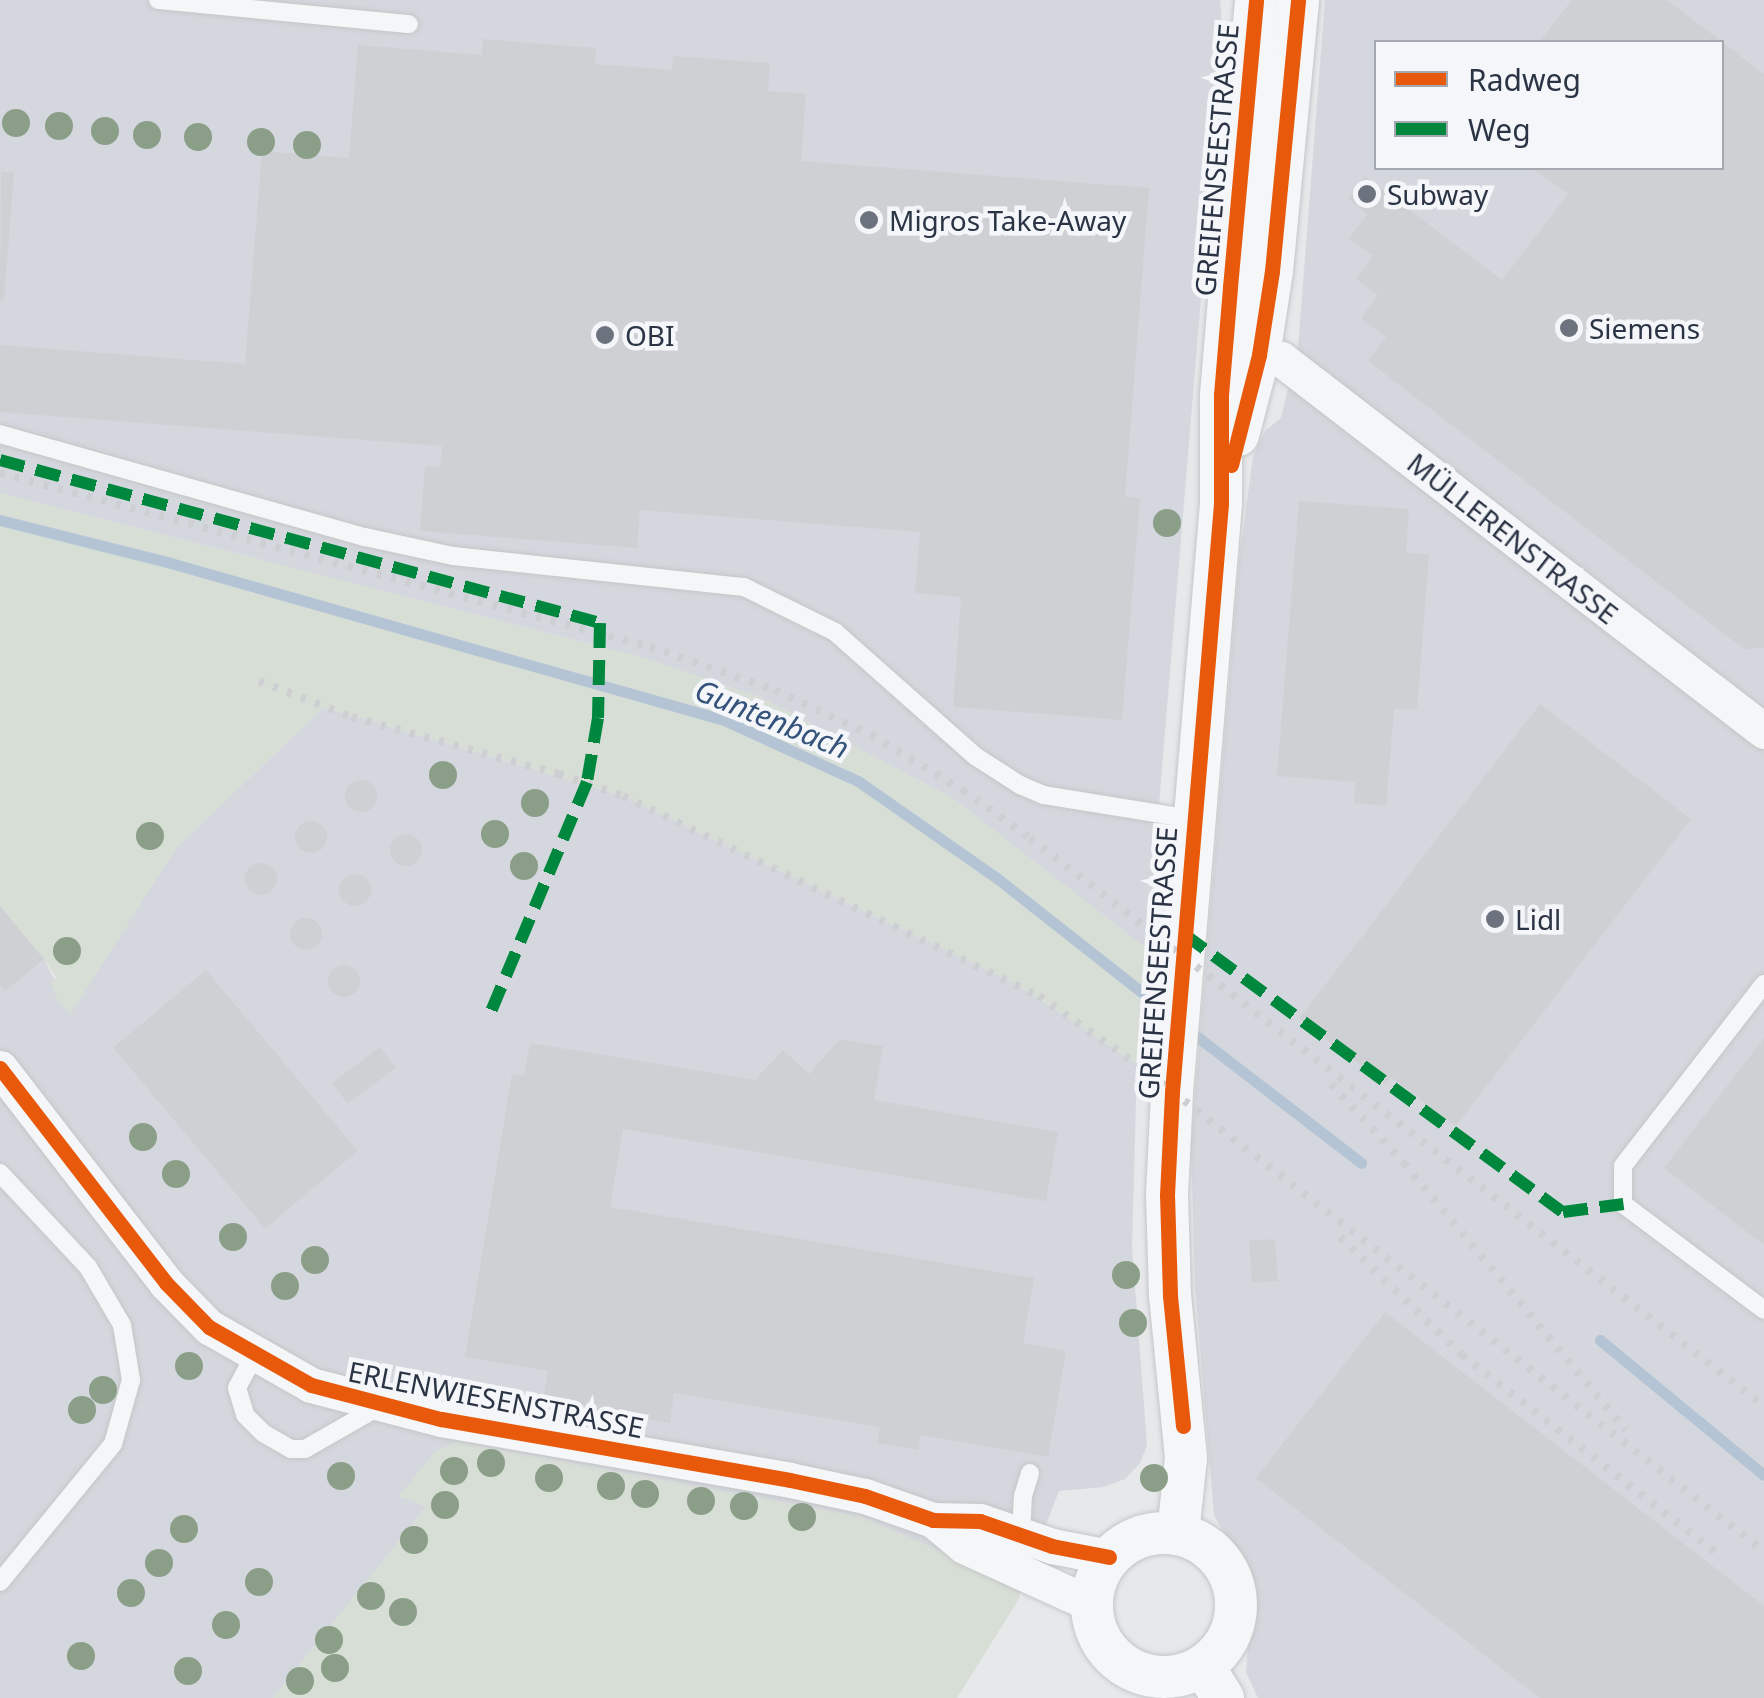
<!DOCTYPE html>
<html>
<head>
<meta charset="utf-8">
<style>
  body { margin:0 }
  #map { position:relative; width:1764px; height:1698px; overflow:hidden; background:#e6e8ea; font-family:"Noto Sans",sans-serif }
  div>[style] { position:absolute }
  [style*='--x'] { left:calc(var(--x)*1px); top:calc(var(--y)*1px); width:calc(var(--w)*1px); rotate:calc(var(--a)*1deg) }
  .built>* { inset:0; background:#d4d7dd }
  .green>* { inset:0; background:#d6ded6 }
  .stream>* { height:11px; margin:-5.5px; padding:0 5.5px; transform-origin:5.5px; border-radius:5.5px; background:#b4c4d5 }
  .building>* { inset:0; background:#ced0d3; transform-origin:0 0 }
  .round { border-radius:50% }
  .roads { filter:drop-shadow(0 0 2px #c4c6c8) drop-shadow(0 0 2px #c4c6c8) }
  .service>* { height:18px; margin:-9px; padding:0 9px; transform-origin:9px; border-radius:9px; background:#f5f6f7 }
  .minor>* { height:35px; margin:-17.5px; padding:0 17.5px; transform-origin:17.5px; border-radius:17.5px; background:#f5f6f7 }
  .tertiary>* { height:42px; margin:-21px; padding:0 21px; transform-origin:21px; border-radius:21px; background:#f5f6f7 }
  .tertiary>.ring { margin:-21px; padding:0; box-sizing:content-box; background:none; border:42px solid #f5f6f7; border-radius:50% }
  .rail>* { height:8px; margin-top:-4px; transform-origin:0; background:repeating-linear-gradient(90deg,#cecfd2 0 5px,transparent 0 15px) }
  .quiet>* { height:12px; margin-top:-6px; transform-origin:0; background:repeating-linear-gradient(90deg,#00873e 0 25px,transparent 0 37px) }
  .cycleway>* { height:15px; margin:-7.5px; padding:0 7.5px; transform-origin:7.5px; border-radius:7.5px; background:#e8590c }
  .trees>* { width:28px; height:28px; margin:-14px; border-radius:50%; background:#8a9e88 }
  .dots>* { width:28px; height:28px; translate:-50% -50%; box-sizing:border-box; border:5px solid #f4f6f9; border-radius:50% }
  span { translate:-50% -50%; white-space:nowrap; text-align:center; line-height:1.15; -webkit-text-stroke:9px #f4f6f9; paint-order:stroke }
  .street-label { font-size:28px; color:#2b3445 }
  .poi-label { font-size:28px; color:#2b3445 }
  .left { translate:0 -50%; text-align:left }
  .water-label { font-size:30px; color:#34527a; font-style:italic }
  .legend { position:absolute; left:1374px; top:40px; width:350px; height:130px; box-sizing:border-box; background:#f4f6f9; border:2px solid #a4a8b1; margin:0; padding:12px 18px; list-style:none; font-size:30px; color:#2b3445 }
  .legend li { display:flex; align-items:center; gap:20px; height:50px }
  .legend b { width:50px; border:2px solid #a4a8b1 }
</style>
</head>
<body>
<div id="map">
  <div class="built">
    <i style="clip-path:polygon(0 0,1220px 0,1223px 33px,1147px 949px,951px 797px,760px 697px,641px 657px,0 493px)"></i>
    <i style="clip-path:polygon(evenodd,1325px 0,1764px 0,1764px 1698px,1258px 1698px,1246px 1672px,1253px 1579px,1214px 1516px,1195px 1286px,1191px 1146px,1239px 563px,1253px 456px,1265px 431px,1281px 418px,1298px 348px,1325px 0,1376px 42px,1722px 42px,1722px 168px,1376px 168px,1376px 42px)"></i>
    <i style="clip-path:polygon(324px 707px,623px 796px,1015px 983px,1137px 1064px,1132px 1247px,1147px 1445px,1140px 1463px,1125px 1479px,1104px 1487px,1059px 1491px,1022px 1587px,862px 1517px,457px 1442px,435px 1452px,400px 1495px,426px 1507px,273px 1698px,0 1698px,0 906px,44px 959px,71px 1013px,176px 848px)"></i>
  </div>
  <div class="green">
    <i style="clip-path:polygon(0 493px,641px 657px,760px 697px,951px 797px,1147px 949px,1137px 1064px,1015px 983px,623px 796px,324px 707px,176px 848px,71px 1014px,59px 1003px,51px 983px,56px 977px,44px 959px,0 906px)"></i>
    <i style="clip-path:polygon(457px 1442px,862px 1517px,1022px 1587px,1019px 1599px,957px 1698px,273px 1698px,426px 1507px,399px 1496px,435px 1452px)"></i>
  </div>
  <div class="stream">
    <i style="--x:0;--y:520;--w:172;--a:14.1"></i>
    <i style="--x:167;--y:562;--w:579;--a:15.84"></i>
    <i style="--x:724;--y:720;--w:147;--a:24.5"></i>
    <i style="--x:858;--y:781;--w:171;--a:35"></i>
    <i style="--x:998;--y:879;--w:216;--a:38.2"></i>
    <i style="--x:1186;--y:1028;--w:221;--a:37.6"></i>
    <i style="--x:1600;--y:1340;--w:212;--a:39.5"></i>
  </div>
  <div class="building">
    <i style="clip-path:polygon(1572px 0,1667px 0,1764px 74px,1764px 648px,1744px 649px,1368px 361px,1386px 337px,1361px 318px,1378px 295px,1356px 279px,1373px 256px,1349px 238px,1368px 214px,1348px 199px,1365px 176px,1502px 280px,1568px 194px,1532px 168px,1722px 168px,1722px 42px,1539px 42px)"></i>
    <i style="clip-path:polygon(483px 39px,596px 48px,595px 64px,672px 70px,673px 56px,770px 63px,768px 91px,806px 94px,801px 161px,1149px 188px,1125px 497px,1140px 498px,1122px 720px,953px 707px,961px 597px,915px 593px,920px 532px,640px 510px,637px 548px,420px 531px,425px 466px,440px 467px,442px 446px,0 412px,0 345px,245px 364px,262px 151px,349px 158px,358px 45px,482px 55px)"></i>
    <i style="clip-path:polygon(1px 171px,14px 173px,4px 300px,0 300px)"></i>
    <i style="clip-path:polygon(1299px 501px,1409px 509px,1406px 553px,1429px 554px,1417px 710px,1394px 709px,1386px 806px,1354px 803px,1355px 782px,1277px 776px)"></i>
    <i style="clip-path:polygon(1540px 704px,1691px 819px,1456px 1126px,1391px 1077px,1385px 1084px,1299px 1019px)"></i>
    <i class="round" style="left:345px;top:780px;width:32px;height:32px"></i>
    <i class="round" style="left:295px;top:821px;width:32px;height:32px"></i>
    <i class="round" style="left:390px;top:834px;width:32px;height:32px"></i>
    <i class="round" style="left:245px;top:863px;width:32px;height:32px"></i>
    <i class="round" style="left:339px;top:874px;width:32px;height:32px"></i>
    <i style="clip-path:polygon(0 906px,44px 959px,5px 991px,0 984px)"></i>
    <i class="round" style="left:290px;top:918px;width:32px;height:32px"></i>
    <i class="round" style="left:328px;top:965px;width:32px;height:32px"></i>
    <i style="left:206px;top:970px;width:236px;height:121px;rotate:50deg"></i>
    <i style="clip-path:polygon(1764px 1038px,1764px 1245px,1664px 1168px)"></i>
    <i style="clip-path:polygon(840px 1039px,883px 1046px,874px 1100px,1058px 1132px,1046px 1201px,623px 1129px,610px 1207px,1034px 1278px,1023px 1343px,1066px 1351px,1048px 1457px,921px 1435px,918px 1450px,877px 1443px,880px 1427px,674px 1393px,670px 1423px,543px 1400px,548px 1371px,465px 1357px,512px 1074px,524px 1076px,530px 1043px,755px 1080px,783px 1050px,809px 1074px)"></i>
    <i style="left:380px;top:1047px;width:26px;height:60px;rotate:53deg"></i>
    <i style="left:1275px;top:1239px;width:42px;height:26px;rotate:86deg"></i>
    <i style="clip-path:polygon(1385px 1312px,1764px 1606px,1764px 1698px,1540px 1698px,1256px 1478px)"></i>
  </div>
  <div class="roads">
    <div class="service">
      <i style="--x:158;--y:0;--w:252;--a:5.5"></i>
      <i style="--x:0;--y:434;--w:379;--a:15.8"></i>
      <i style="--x:365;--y:537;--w:90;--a:12.2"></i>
      <i style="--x:453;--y:556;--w:293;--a:6.1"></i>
      <i style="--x:744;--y:587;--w:102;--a:26.3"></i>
      <i style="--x:835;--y:632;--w:187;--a:41.5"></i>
      <i style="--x:975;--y:756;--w:54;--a:32.8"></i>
      <i style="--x:1020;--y:785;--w:26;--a:23"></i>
      <i style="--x:1044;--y:795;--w:151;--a:9.2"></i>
      <i style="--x:1764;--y:984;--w:230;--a:127.8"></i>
      <i style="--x:1623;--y:1166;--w:38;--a:90"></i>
      <i style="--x:1623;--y:1204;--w:176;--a:36.9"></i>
      <i style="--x:0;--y:1173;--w:129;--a:46.9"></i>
      <i style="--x:88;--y:1267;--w:67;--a:59.6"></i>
      <i style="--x:122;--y:1325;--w:56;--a:80.7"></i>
      <i style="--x:131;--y:1380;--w:66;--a:105.7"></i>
      <i style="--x:113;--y:1444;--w:178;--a:129.3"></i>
      <i style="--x:255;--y:1354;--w:38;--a:118"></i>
      <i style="--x:237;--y:1388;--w:28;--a:73"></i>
      <i style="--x:245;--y:1415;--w:25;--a:45"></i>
      <i style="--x:263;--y:1433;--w:32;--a:30"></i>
      <i style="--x:291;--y:1449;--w:14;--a:0"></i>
      <i style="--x:305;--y:1449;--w:86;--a:-29.8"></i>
      <i style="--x:1021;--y:1534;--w:38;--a:-87"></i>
      <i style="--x:1023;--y:1496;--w:24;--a:-73"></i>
    </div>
    <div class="minor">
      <i style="--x:1259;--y:355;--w:22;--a:10"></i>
      <i style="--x:1281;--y:359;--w:610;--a:37.6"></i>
      <i style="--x:0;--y:1068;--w:272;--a:52.3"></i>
      <i style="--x:166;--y:1283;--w:62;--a:45.7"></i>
      <i style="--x:209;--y:1327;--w:117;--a:29.6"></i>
      <i style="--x:311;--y:1385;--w:134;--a:14.7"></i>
      <i style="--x:441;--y:1419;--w:354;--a:9.9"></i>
      <i style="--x:790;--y:1480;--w:77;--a:12"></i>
      <i style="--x:865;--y:1496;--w:72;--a:19.4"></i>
      <i style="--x:933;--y:1520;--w:47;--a:1.2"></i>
      <i style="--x:980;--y:1521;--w:76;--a:19.1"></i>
      <i style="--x:1052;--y:1546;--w:58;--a:10.9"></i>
      <i style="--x:933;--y:1520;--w:40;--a:40"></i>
      <i style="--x:964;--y:1546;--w:140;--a:24.5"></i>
    </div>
    <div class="tertiary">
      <i style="--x:1238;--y:435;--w:83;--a:-75.3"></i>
      <i style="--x:1259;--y:355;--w:85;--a:-81.2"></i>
      <i style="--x:1272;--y:271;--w:272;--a:-84.5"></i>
      <i class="ring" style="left:1092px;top:1533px;width:102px;height:102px"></i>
      <i style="--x:1178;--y:1533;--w:75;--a:-83.9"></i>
      <i style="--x:1186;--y:1458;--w:164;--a:-95.6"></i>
      <i style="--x:1170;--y:1295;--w:100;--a:-91.7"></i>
      <i style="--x:1167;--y:1195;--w:103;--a:-87.2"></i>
      <i style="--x:1172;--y:1092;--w:590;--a:-85.24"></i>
      <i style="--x:1221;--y:504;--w:109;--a:-90"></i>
      <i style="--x:1221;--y:395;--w:108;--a:-85.2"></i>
      <i style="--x:1230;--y:287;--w:288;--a:-84.8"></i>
      <i style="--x:1203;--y:1666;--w:38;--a:58"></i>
    </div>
  </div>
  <div class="rail">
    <i style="--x:0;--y:473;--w:673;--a:14.99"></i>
    <i style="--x:650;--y:647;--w:132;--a:19"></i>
    <i style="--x:775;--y:690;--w:106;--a:25.1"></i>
    <i style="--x:871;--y:735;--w:107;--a:30.9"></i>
    <i style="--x:963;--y:790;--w:82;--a:35.6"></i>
    <i style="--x:1030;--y:838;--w:928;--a:37.73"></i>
    <i style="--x:259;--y:681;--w:100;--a:21.2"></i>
    <i style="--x:352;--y:717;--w:215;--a:15.4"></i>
    <i style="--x:559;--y:774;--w:68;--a:19"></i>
    <i style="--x:623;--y:796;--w:462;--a:25.7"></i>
    <i style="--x:1039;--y:996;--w:119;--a:34.8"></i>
    <i style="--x:1137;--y:1064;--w:794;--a:37.84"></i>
    <i style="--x:1331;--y:1084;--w:108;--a:47.3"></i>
    <i style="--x:1404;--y:1163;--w:347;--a:50.3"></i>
    <i style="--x:1340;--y:1237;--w:170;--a:44"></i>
    <i style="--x:1462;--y:1355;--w:324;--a:37.9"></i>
  </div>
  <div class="quiet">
    <i style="--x:0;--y:460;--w:622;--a:15.2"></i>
    <i style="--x:600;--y:623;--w:95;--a:91.2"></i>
    <i style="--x:598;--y:718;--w:65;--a:99.8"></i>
    <i style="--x:587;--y:782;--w:257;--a:112.7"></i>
    <i style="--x:1184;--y:934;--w:470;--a:36.3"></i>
    <i style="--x:1563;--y:1212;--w:61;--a:-7.6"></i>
  </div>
  <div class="cycleway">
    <i style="--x:1231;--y:465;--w:114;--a:-75.7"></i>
    <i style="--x:1259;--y:355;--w:85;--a:-81.2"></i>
    <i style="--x:1272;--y:271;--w:272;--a:-84.5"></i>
    <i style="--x:0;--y:1068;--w:272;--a:52.3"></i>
    <i style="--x:166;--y:1283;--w:62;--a:45.7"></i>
    <i style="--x:209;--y:1327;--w:117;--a:29.6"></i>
    <i style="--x:311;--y:1385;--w:134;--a:14.7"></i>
    <i style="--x:441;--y:1419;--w:354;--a:9.9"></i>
    <i style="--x:790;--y:1480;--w:77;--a:12"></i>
    <i style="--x:865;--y:1496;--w:72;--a:19.4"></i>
    <i style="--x:933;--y:1520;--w:47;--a:1.2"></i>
    <i style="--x:980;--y:1521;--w:76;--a:19.1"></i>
    <i style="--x:1052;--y:1546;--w:58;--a:10.9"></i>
    <i style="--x:1183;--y:1426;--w:132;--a:-95.7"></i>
    <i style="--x:1170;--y:1295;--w:100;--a:-91.7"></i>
    <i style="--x:1167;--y:1195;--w:103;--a:-87.2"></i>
    <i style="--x:1172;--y:1092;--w:590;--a:-85.24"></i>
    <i style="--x:1221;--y:504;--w:109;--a:-90"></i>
    <i style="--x:1221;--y:395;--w:108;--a:-85.2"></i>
    <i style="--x:1230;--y:287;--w:288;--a:-84.8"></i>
  </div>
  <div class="trees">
    <i style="left:16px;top:123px"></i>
    <i style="left:59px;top:126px"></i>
    <i style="left:105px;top:131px"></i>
    <i style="left:147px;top:135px"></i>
    <i style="left:198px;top:137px"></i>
    <i style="left:261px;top:142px"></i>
    <i style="left:307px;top:145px"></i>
    <i style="left:1167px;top:523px"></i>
    <i style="left:443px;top:775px"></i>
    <i style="left:535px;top:803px"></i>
    <i style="left:495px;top:834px"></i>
    <i style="left:150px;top:836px"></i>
    <i style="left:524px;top:866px"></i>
    <i style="left:67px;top:951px"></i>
    <i style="left:143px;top:1137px"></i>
    <i style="left:176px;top:1174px"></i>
    <i style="left:233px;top:1237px"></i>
    <i style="left:315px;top:1260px"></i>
    <i style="left:1126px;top:1275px"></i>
    <i style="left:285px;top:1286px"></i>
    <i style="left:1133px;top:1323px"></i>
    <i style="left:189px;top:1366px"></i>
    <i style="left:103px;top:1390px"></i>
    <i style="left:82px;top:1410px"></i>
    <i style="left:491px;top:1463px"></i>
    <i style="left:454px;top:1471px"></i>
    <i style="left:341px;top:1476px"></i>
    <i style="left:549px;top:1478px"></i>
    <i style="left:1154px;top:1478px"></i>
    <i style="left:611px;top:1486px"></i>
    <i style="left:645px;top:1494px"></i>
    <i style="left:701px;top:1501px"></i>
    <i style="left:445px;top:1505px"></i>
    <i style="left:744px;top:1506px"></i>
    <i style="left:802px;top:1517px"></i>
    <i style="left:184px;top:1529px"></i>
    <i style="left:414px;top:1540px"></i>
    <i style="left:159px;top:1563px"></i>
    <i style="left:259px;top:1582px"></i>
    <i style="left:131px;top:1593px"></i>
    <i style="left:371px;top:1596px"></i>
    <i style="left:403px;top:1612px"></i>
    <i style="left:226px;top:1625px"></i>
    <i style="left:329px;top:1640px"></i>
    <i style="left:81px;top:1656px"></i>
    <i style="left:335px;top:1668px"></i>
    <i style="left:188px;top:1671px"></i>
    <i style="left:300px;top:1681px"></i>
  </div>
  <div class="dots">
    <i style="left:1367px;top:194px;background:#6c737f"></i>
    <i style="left:869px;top:220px;background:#6c737f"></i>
    <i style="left:1569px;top:328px;background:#6c737f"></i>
    <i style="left:605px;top:335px;background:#6c737f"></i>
    <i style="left:1495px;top:919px;background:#6c737f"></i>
  </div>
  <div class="street-label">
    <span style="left:1216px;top:160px;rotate:-85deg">GREIFENSEESTRASSE</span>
    <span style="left:1513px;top:538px;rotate:38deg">MÜLLERENSTRASSE</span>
    <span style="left:1157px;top:963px;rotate:-86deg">GREIFENSEESTRASSE</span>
    <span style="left:496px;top:1399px;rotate:11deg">ERLENWIESENSTRASSE</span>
  </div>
  <div class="poi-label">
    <span class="left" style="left:1387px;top:194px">Subway</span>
    <span class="left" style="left:889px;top:220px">Migros Take-Away</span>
    <span class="left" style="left:1589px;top:328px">Siemens</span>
    <span class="left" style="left:625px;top:335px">OBI</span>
    <span class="left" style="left:1515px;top:919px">Lidl</span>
  </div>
  <div class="water-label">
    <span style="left:772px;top:719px;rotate:22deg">Guntenbach</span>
  </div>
  <ul class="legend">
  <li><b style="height:12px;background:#e8590c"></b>Radweg</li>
  <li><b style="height:12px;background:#00873e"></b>Weg</li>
  </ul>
</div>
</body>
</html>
